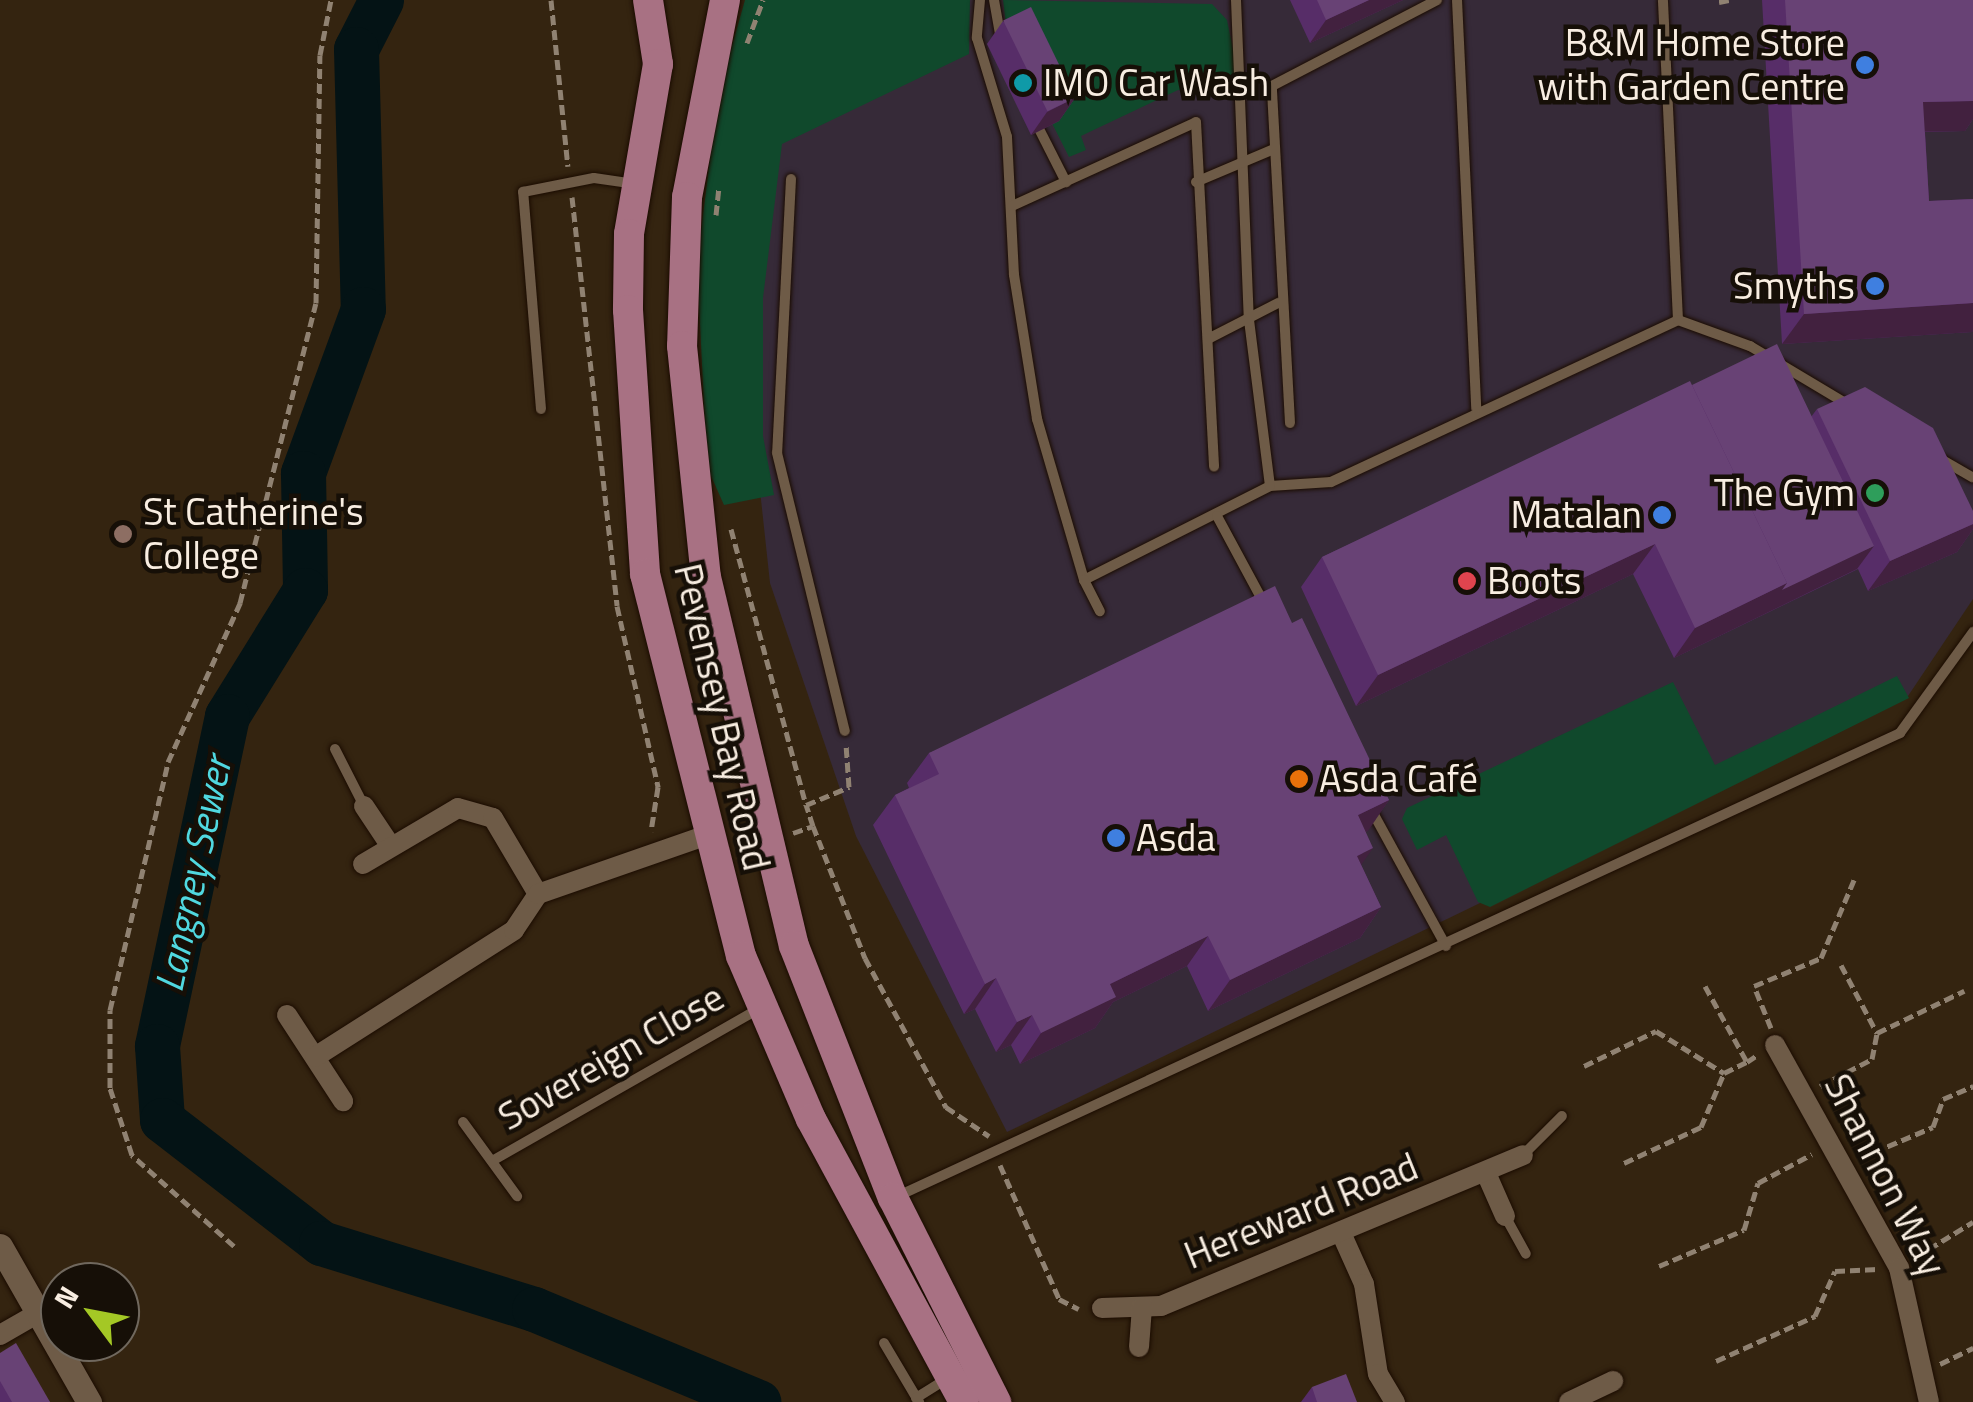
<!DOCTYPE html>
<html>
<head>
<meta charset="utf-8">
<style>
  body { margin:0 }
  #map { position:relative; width:1973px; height:1402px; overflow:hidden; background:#342410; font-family:"Titillium Web",sans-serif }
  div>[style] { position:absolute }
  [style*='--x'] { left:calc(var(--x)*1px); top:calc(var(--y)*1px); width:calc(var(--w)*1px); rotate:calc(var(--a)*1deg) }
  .commercial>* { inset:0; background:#362a38 }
  .green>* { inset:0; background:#10492c }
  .river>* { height:45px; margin:-22.5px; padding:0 22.5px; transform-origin:22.5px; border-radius:22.5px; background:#041315 }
  .path>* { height:5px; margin-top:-2.5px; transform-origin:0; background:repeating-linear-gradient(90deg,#908272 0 10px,transparent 0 15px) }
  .roads { filter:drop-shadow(0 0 2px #1b0c00) drop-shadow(0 0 2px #1b0c00) }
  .service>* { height:10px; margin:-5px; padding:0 5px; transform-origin:5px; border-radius:5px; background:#6e5b47 }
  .minor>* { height:20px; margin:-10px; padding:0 10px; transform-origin:10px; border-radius:10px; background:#6e5b47 }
  .tertiary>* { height:25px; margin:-12.5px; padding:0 12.5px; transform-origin:12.5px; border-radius:12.5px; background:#6e5b47 }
  .primary>* { height:30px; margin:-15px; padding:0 15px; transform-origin:15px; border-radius:15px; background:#a87183 }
  .wall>* { inset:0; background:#572d68 }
  .shaded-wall>* { inset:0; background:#42213f }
  .building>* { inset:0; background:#684275; transform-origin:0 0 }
  .dots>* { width:28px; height:28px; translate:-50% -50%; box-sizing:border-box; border:5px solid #160f07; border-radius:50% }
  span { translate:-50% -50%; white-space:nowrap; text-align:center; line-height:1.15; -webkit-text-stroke:9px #160f07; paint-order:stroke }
  .poi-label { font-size:38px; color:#f8ede1 }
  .right { translate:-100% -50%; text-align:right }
  .left { translate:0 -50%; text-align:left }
  .street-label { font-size:38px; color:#f8ede1 }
  .water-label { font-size:40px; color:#50d8e0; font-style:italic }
  .north { position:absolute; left:40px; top:1262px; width:100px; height:100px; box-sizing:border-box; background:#160f07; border:2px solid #70685e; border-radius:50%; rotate:302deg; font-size:28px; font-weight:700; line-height:40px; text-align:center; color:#f8ede1 }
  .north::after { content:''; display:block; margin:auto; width:35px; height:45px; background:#a4c825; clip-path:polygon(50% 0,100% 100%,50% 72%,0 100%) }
</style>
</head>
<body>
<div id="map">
  <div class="commercial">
    <i style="clip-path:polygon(814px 0,1973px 0,1973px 599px,1908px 696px,1007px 1132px,856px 836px,770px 583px,749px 388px,764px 154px)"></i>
  </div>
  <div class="green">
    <i style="clip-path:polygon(745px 0,970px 0,969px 54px,782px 144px,763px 298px,763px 436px,774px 495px,724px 505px,707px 467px,697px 263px,718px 95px)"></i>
    <i style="clip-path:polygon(1003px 0,1212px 4px,1227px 20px,1243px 97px,1178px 90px,1081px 136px,1086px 150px,1069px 157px,1007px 34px)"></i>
    <i style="clip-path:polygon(1897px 676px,1909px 698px,1490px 907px,1478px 902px,1446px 835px,1417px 850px,1402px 819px,1407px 808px,1673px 682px,1715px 765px)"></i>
  </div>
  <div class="river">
    <i style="--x:381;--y:0;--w:55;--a:117"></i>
    <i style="--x:356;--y:49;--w:260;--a:88.5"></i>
    <i style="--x:363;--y:309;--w:175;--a:110.1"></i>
    <i style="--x:303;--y:473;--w:117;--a:89"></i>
    <i style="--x:305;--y:590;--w:148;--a:121.8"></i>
    <i style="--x:227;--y:716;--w:337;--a:102"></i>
    <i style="--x:157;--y:1046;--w:74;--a:86.1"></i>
    <i style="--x:162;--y:1120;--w:201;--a:37.7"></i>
    <i style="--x:321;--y:1243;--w:223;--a:17.2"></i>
    <i style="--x:534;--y:1309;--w:243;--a:22.5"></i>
  </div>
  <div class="path">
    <i style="--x:551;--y:0;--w:167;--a:84.2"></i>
    <i style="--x:1719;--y:2;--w:10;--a:-11"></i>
    <i style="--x:747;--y:43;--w:46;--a:-69.6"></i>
    <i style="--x:572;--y:197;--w:411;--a:83.7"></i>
    <i style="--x:617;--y:606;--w:186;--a:77.2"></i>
    <i style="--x:658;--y:787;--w:45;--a:99"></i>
    <i style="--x:716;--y:215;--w:29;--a:-84"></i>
    <i style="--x:731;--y:529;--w:286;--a:74.8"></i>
    <i style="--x:813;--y:826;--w:142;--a:68.5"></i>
    <i style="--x:865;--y:958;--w:170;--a:61.5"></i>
    <i style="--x:946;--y:1107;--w:52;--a:34"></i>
    <i style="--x:793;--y:833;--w:21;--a:-19"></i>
    <i style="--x:813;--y:826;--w:22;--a:-108"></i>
    <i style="--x:806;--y:805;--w:47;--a:-22.7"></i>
    <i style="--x:849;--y:787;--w:43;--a:-94"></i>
    <i style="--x:1841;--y:965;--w:77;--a:62.1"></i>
    <i style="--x:1705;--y:986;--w:87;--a:61.1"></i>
    <i style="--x:1747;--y:1062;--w:14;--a:-34"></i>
    <i style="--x:1771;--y:1028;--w:45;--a:-112"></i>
    <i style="--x:1754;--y:986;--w:73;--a:-22.7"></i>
    <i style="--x:1821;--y:958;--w:85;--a:-67.1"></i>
    <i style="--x:1584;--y:1066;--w:80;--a:-25.9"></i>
    <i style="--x:1656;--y:1031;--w:80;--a:31.7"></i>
    <i style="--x:1724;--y:1073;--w:25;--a:-26"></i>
    <i style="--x:1820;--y:1086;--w:59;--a:-27.4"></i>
    <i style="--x:1872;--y:1059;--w:26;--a:-79"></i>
    <i style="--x:1877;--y:1033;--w:97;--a:-25.8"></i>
    <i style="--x:1860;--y:1158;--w:79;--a:-23"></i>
    <i style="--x:1933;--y:1127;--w:30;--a:-70"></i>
    <i style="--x:1943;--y:1099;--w:33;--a:-23"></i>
    <i style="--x:1624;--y:1163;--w:85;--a:-25.1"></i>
    <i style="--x:1701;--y:1127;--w:59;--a:-66.9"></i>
    <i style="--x:1000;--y:1165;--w:146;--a:66.2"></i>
    <i style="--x:1059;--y:1299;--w:22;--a:27"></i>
    <i style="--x:234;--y:1246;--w:137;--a:-138.3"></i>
    <i style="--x:132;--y:1155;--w:71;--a:-108.2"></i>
    <i style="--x:110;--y:1088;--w:78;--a:-90"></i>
    <i style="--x:110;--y:1010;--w:255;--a:-76.8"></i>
    <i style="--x:168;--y:762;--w:175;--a:-65.6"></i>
    <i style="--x:240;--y:603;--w:309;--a:-75.8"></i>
    <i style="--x:316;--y:303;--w:248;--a:-89.1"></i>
    <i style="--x:320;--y:55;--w:56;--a:-78.7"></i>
    <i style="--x:1916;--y:1257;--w:67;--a:-31.6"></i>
    <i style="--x:1659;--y:1266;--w:92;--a:-23"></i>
    <i style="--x:1744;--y:1230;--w:49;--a:-73.4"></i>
    <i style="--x:1758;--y:1183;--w:61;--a:-28.2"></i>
    <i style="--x:1716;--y:1361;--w:109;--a:-24.4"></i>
    <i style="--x:1815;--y:1316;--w:49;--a:-66"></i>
    <i style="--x:1835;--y:1271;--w:43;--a:-2.7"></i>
    <i style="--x:1940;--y:1364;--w:37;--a:-26"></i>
  </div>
  <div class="roads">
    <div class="service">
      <i style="--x:980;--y:0;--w:38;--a:95"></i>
      <i style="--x:977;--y:38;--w:103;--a:73.1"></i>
      <i style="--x:1007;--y:137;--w:138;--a:87.1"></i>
      <i style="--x:1014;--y:275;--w:146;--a:80.9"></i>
      <i style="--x:1037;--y:419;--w:168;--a:73.7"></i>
      <i style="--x:1084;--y:580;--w:208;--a:-26.8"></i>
      <i style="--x:1270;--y:486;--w:61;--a:-3.8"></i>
      <i style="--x:1331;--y:482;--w:383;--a:-25"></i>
      <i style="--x:1678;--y:320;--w:320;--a:-92.7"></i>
      <i style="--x:994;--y:0;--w:39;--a:80"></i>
      <i style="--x:1236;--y:0;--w:320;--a:87.7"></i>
      <i style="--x:1249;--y:320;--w:167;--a:82.8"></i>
      <i style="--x:1457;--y:0;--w:409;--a:87.3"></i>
      <i style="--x:1034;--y:119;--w:71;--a:63.1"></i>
      <i style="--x:791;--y:179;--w:274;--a:92.9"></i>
      <i style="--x:777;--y:453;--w:286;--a:76.3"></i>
      <i style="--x:1196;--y:182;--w:85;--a:-22.9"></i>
      <i style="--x:1012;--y:206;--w:202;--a:-24.5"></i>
      <i style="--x:1196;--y:122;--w:345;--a:87"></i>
      <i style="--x:1678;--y:320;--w:77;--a:19.9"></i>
      <i style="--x:1750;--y:346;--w:113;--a:30.9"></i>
      <i style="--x:1208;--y:339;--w:79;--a:-27.2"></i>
      <i style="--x:541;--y:409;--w:218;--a:-94.7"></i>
      <i style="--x:523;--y:192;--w:72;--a:-11.2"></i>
      <i style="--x:594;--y:178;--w:41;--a:8.3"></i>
      <i style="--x:1290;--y:423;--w:337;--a:-93.1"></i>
      <i style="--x:1272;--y:86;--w:186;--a:-27.5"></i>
      <i style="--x:1939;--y:458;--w:39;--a:30"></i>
      <i style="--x:1217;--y:516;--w:101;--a:61.7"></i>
      <i style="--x:1084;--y:580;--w:35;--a:63"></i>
      <i style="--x:335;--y:749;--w:64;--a:63"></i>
      <i style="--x:1372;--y:811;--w:154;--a:61.3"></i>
      <i style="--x:463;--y:1122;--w:92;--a:53.9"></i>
      <i style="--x:1523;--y:1155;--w:55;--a:-45"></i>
      <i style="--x:492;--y:1161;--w:309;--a:-29.7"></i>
      <i style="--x:898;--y:1196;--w:1104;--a:-24.8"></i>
      <i style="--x:1900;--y:733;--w:125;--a:-54.1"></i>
      <i style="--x:1505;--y:1216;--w:43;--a:61.1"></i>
      <i style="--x:884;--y:1343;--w:69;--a:59.3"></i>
      <i style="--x:916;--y:1398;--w:34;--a:-32"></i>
    </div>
    <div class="minor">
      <i style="--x:364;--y:806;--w:47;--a:56.3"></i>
      <i style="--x:363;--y:864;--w:110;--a:-30.5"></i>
      <i style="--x:458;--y:808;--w:36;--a:16"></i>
      <i style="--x:493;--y:818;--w:88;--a:59.4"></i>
      <i style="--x:287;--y:1015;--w:103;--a:56.9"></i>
      <i style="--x:1775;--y:1045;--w:255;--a:60.9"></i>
      <i style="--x:1899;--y:1268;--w:137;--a:77.4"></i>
      <i style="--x:315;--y:1057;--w:236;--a:-32.5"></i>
      <i style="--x:514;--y:930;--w:43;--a:-56.3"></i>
      <i style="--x:538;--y:894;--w:177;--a:-19.2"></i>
      <i style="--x:1486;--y:1173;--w:47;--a:66.2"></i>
      <i style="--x:1342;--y:1235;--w:54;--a:65.8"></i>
      <i style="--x:1364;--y:1284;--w:91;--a:81.2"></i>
      <i style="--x:1378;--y:1374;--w:33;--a:59"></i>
      <i style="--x:1102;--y:1308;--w:59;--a:-1.9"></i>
      <i style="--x:1161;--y:1306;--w:392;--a:-22.6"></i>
      <i style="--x:0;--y:1335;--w:46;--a:-29.9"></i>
      <i style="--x:1139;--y:1347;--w:40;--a:-85.7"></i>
      <i style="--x:1569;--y:1402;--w:49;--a:-25.5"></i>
    </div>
    <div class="tertiary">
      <i style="--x:0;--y:1246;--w:180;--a:60.3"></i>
    </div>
    <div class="primary">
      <i style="--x:648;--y:0;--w:65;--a:81.1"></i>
      <i style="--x:658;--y:64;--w:172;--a:99.7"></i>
      <i style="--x:629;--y:234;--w:76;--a:90.8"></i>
      <i style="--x:628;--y:310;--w:265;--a:86.3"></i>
      <i style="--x:645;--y:574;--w:394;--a:75.9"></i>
      <i style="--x:741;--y:956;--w:177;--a:66.8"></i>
      <i style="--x:811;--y:1119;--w:322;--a:61.6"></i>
      <i style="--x:725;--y:0;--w:201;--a:100.9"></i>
      <i style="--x:687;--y:197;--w:149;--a:91.9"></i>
      <i style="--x:682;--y:346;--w:232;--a:84.1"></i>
      <i style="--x:706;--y:577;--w:379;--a:76.6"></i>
      <i style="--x:794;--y:946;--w:271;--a:68.6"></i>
      <i style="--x:893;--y:1198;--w:229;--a:63.2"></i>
    </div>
  </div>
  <div class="wall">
    <i style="clip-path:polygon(1290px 0,1403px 0,1310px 43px)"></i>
    <i style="clip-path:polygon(1762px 0,1973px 0,1973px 119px,1965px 131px,1925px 132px,1929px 201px,1973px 199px,1973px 330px,1972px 332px,1782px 344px)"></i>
    <i style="clip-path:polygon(1003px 21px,1075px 98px,1059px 121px,1031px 135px,987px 44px)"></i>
    <i style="clip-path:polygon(1692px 385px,1811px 417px,1817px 409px,1973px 511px,1973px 529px,1957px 552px,1868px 591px,1858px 569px,1674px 658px,1633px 574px,1356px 706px,1301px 587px,1322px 557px)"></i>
    <i style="clip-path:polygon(1292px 623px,1389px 800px,1366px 832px,1361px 865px,1381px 907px,1360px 938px,1208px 1011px,1187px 966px,1113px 1002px,1095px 1028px,1020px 1064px,1011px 1045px,996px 1052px,975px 1009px,964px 1014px,873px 825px,895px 795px,909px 788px,907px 783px,929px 753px)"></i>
    <i style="clip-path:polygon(0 1353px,50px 1402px,0 1402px)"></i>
    <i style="clip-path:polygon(1312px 1387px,1357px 1402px,1301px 1402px)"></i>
  </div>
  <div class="shaded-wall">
    <i style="clip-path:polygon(1369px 0,1403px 0,1310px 43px,1326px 20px)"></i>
    <i style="clip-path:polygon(1075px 98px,1059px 121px,1031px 135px,1047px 112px)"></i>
    <i style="clip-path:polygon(1973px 101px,1973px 119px,1965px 131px,1902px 132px,1923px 102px)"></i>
    <i style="clip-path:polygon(1973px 303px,1973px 330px,1972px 332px,1782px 344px,1804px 314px)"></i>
    <i style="clip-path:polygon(1973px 524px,1973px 529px,1957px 552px,1868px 591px,1890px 561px)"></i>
    <i style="clip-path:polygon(1655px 544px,1633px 574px,1356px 706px,1378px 675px)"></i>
    <i style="clip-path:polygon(1874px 546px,1857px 569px,1674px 658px,1695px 628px,1787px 583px)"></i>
    <i style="clip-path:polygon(1389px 800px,1368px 831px,1336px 846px,1358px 815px)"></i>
    <i style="clip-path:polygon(1373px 848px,1352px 878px,1357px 856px)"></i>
    <i style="clip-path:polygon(1381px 907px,1360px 938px,1208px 1011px,1230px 980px)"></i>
    <i style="clip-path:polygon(1208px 936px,1187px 966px,1113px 1002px,1095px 1028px,1020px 1064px,1041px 1033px,1110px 984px)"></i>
    <i style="clip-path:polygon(996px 978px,975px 1009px,964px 1014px,985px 984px)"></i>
    <i style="clip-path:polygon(1032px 1015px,1011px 1045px,996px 1052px,1017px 1022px)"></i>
  </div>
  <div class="building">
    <i style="clip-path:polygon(1317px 0,1369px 0,1326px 20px)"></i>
    <i style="clip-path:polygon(1785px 0,1973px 0,1973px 101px,1923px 102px,1929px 201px,1973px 199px,1973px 303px,1804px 314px)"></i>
    <i style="left:1031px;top:7px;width:101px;height:31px;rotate:64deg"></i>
    <i style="clip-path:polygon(1777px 344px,1874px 546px,1782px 590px,1787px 583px,1692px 385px)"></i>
    <i style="clip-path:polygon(1690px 381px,1787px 583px,1695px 628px,1655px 544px,1378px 675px,1322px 557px)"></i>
    <i style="clip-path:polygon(1865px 387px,1933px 428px,1973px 511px,1973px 524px,1890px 561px,1817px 409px)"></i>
    <i style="clip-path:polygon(1275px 586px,1292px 623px,1302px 618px,1389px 800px,1358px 815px,1373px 848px,1357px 856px,1381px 907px,1230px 980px,1208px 936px,1110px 984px,1116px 997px,1041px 1033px,1032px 1015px,1017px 1022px,996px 978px,985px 984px,895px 795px,939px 774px,929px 753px)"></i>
    <i style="clip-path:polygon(16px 1343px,50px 1402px,12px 1402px,0 1381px,0 1353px)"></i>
    <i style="clip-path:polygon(1346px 1374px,1357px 1402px,1317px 1402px,1312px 1387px)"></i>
  </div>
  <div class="dots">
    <i style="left:1865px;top:65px;background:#3f7fe0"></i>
    <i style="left:1023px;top:83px;background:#0f9aa8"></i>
    <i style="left:1875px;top:286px;background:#3f7fe0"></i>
    <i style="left:1875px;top:493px;background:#2e9e5b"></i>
    <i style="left:1662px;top:515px;background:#3f7fe0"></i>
    <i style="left:123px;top:534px;background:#8d6e63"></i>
    <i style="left:1467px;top:581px;background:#e0444e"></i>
    <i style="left:1299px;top:779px;background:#e8710a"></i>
    <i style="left:1116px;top:838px;background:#3f7fe0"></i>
  </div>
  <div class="poi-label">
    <span class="right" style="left:1845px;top:65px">B&amp;M Home Store<br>with Garden Centre</span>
    <span class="left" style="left:1043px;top:83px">IMO Car Wash</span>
    <span class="right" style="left:1855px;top:286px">Smyths</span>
    <span class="right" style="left:1855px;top:493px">The Gym</span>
    <span class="left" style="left:143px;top:534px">St Catherine's<br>College</span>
    <span class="right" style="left:1642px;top:515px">Matalan</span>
    <span class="left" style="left:1487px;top:581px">Boots</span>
    <span class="left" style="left:1319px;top:779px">Asda Café</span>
    <span class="left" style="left:1136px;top:838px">Asda</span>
  </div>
  <div class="street-label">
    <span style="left:722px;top:717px;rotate:77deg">Pevensey Bay Road</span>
    <span style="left:611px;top:1057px;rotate:-30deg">Sovereign Close</span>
    <span style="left:1885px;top:1175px;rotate:63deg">Shannon Way</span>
    <span style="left:1301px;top:1211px;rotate:-22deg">Hereward Road</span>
  </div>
  <div class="water-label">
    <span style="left:193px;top:874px;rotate:-78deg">Langney Sewer</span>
  </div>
  <div class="north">N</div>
</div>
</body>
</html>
